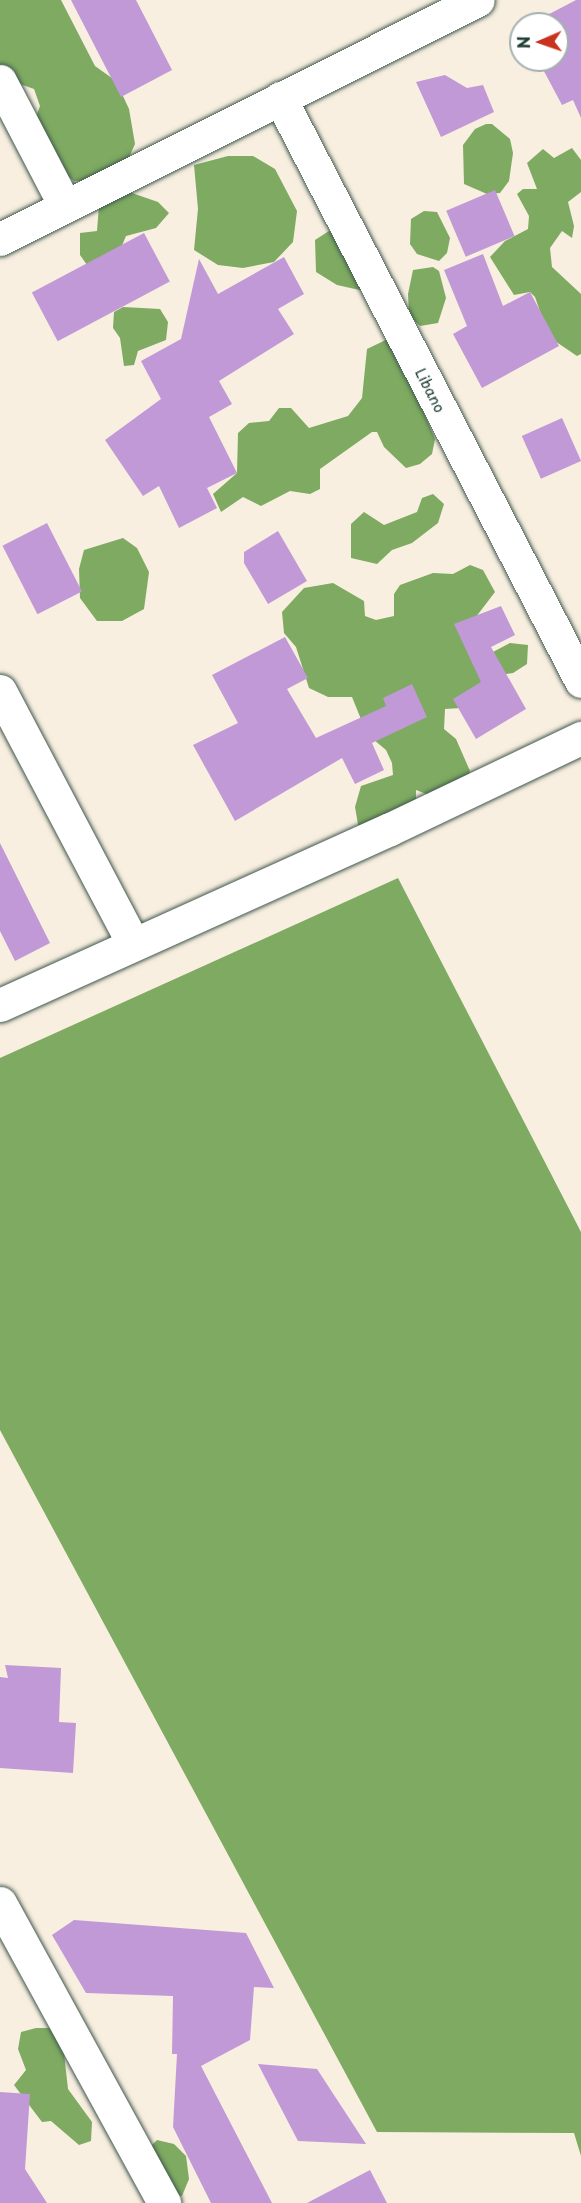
<!DOCTYPE html>
<html>
<head>
<meta charset="utf-8">
<style>
  body { margin:0 }
  #map { position:relative; width:581px; height:2203px; overflow:hidden; background:#f8efe0; font-family:"Playpen Sans",sans-serif }
  div>[style] { position:absolute }
  [style*='--x'] { left:calc(var(--x)*1px); top:calc(var(--y)*1px); width:calc(var(--w)*1px); rotate:calc(var(--a)*1deg) }
  .forest>* { inset:0; background:#7eaa61 }
  .building>* { inset:0; background:#c099d6; transform-origin:0 0 }
  .roads { filter:drop-shadow(0 0 2px #40584e) drop-shadow(0 0 2px #40584e) }
  .minor>* { height:33px; margin:-16.5px; padding:0 16.5px; transform-origin:16.5px; border-radius:16.5px; background:#fff }
  span { translate:-50% -50%; white-space:nowrap; text-align:center; line-height:1.15; -webkit-text-stroke:5px #fff; paint-order:stroke }
  .street-label { font-size:15px; color:#1f3d34 }
  .north { position:absolute; left:509px; top:12px; width:60px; height:60px; box-sizing:border-box; background:#fff; border:2px solid #a5b1ae; border-radius:50%; rotate:268deg; font-size:16px; font-weight:700; line-height:24px; text-align:center; color:#1f3d34 }
  .north::after { content:''; display:block; margin:auto; width:21px; height:27px; background:#c8321e; clip-path:polygon(50% 0,100% 100%,50% 72%,0 100%) }
</style>
</head>
<body>
<div id="map">
  <div class="forest">
    <i style="clip-path:polygon(0 0,61px 0,95px 66px,116px 81px,129px 109px,135px 144px,127px 162px,97px 180px,74px 181px,56px 167px,36px 117px,40px 106px,34px 89px,20px 84px,0 68px)"></i>
    <i style="clip-path:polygon(486px 124px,492px 124px,510px 139px,513px 153px,509px 181px,500px 193px,487px 194px,464px 184px,463px 145px,475px 129px)"></i>
    <i style="clip-path:polygon(572px 148px,581px 160px,581px 192px,568px 202px,574px 226px,572px 238px,562px 231px,550px 248px,552px 267px,581px 294px,581px 354px,577px 356px,549px 337px,535px 297px,530px 292px,514px 295px,490px 257px,505px 241px,528px 229px,529px 216px,517px 194px,523px 189px,537px 189px,527px 163px,543px 149px,554px 158px)"></i>
    <i style="clip-path:polygon(228px 156px,253px 156px,275px 169px,297px 211px,293px 242px,274px 262px,243px 268px,218px 265px,194px 250px,198px 209px,194px 165px)"></i>
    <i style="clip-path:polygon(129px 192px,158px 202px,169px 213px,156px 228px,126px 236px,104px 289px,80px 255px,80px 233px,97px 231px,99px 205px)"></i>
    <i style="clip-path:polygon(424px 211px,437px 212px,450px 238px,447px 253px,439px 261px,417px 254px,410px 244px,411px 219px)"></i>
    <i style="clip-path:polygon(329px 231px,346px 239px,364px 291px,337px 285px,316px 272px,315px 240px)"></i>
    <i style="clip-path:polygon(433px 267px,439px 271px,446px 298px,438px 323px,420px 326px,409px 315px,408px 294px,413px 270px)"></i>
    <i style="clip-path:polygon(123px 307px,160px 309px,168px 322px,166px 340px,138px 351px,134px 365px,124px 366px,120px 338px,113px 328px,114px 312px)"></i>
    <i style="clip-path:polygon(392px 337px,435px 439px,432px 454px,420px 464px,406px 468px,384px 447px,377px 432px,372px 432px,320px 469px,320px 489px,310px 494px,290px 491px,261px 506px,243px 497px,221px 512px,213px 494px,237px 473px,238px 433px,249px 423px,269px 421px,279px 408px,291px 408px,309px 428px,348px 416px,362px 398px,367px 349px)"></i>
    <i style="clip-path:polygon(433px 494px,444px 504px,438px 523px,412px 543px,392px 550px,377px 564px,351px 558px,351px 524px,364px 512px,384px 525px,417px 512px,422px 498px)"></i>
    <i style="clip-path:polygon(123px 538px,137px 548px,149px 572px,144px 609px,122px 621px,97px 621px,80px 598px,79px 569px,84px 550px)"></i>
    <i style="clip-path:polygon(470px 565px,483px 570px,495px 592px,466px 630px,491px 653px,510px 643px,528px 645px,527px 664px,513px 673px,491px 676px,461px 708px,445px 709px,444px 729px,456px 739px,470px 771px,462px 794px,429px 795px,416px 790px,416px 811px,360px 836px,355px 807px,361px 786px,393px 775px,392px 763px,386px 750px,367px 734px,352px 697px,328px 697px,309px 688px,296px 647px,284px 633px,282px 612px,304px 588px,333px 583px,364px 601px,365px 616px,376px 620px,394px 616px,394px 594px,400px 585px,433px 573px,453px 574px)"></i>
    <i style="clip-path:polygon(398px 878px,581px 1232px,581px 2156px,574px 2133px,377px 2132px,0 1430px,0 1058px)"></i>
    <i style="clip-path:polygon(36px 2028px,51px 2028px,62px 2035px,68px 2089px,92px 2122px,91px 2141px,79px 2145px,51px 2121px,42px 2122px,14px 2085px,26px 2070px,18px 2049px,21px 2032px)"></i>
    <i style="clip-path:polygon(157px 2140px,174px 2144px,186px 2156px,189px 2179px,182px 2196px,167px 2192px,148px 2149px)"></i>
  </div>
  <div class="building">
    <i style="clip-path:polygon(71px 0,136px 0,172px 70px,121px 97px)"></i>
    <i style="clip-path:polygon(576px 0,581px 0,581px 118px,573px 100px,562px 105px,538px 60px,557px 60px,557px 24px,537px 24px,536px 21px)"></i>
    <i style="clip-path:polygon(445px 75px,467px 88px,483px 85px,494px 112px,441px 137px,416px 82px)"></i>
    <i style="left:495px;top:190px;width:50px;height:53px;rotate:67deg"></i>
    <i style="left:144px;top:233px;width:55px;height:127px;rotate:62deg"></i>
    <i style="clip-path:polygon(483px 254px,503px 306px,530px 292px,559px 346px,482px 388px,453px 334px,467px 326px,444px 270px)"></i>
    <i style="clip-path:polygon(284px 257px,304px 294px,278px 309px,294px 334px,219px 381px,232px 404px,209px 417px,237px 473px,207px 488px,217px 508px,179px 528px,159px 486px,143px 496px,105px 440px,161px 399px,141px 361px,181px 339px,199px 259px,218px 294px)"></i>
    <i style="left:562px;top:418px;width:47px;height:44px;rotate:66deg"></i>
    <i style="left:47px;top:523px;width:77px;height:50px;rotate:63deg"></i>
    <i style="clip-path:polygon(278px 531px,307px 581px,268px 604px,244px 563px,244px 552px)"></i>
    <i style="clip-path:polygon(501px 606px,515px 635px,491px 647px,526px 709px,476px 739px,453px 699px,481px 682px,454px 624px)"></i>
    <i style="clip-path:polygon(285px 637px,308px 678px,287px 689px,316px 738px,386px 706px,383px 698px,412px 684px,427px 717px,372px 743px,384px 770px,355px 784px,342px 758px,235px 821px,193px 745px,238px 723px,212px 675px)"></i>
    <i style="clip-path:polygon(0 843px,50px 943px,15px 961px,0 931px)"></i>
    <i style="clip-path:polygon(5px 1665px,61px 1668px,59px 1722px,76px 1723px,73px 1773px,0 1768px,0 1677px,8px 1678px)"></i>
    <i style="clip-path:polygon(74px 1920px,246px 1933px,274px 1988px,254px 1987px,250px 2040px,201px 2066px,272px 2203px,211px 2203px,173px 2127px,177px 2054px,172px 2054px,173px 1996px,86px 1993px,52px 1935px)"></i>
    <i style="clip-path:polygon(258px 2064px,317px 2069px,366px 2144px,298px 2141px)"></i>
    <i style="clip-path:polygon(0 2092px,30px 2094px,25px 2169px,47px 2203px,0 2203px)"></i>
    <i style="clip-path:polygon(370px 2170px,387px 2203px,307px 2203px)"></i>
  </div>
  <div class="roads">
    <div class="minor">
      <i style="--x:0;--y:81;--w:141;--a:62.5"></i>
      <i style="--x:280;--y:98;--w:656;--a:62.69"></i>
      <i style="--x:0;--y:239;--w:534;--a:-26.57"></i>
      <i style="--x:0;--y:691;--w:285;--a:62.2"></i>
      <i style="--x:0;--y:1005;--w:428;--a:-24.3"></i>
      <i style="--x:390;--y:829;--w:212;--a:-25.5"></i>
      <i style="--x:0;--y:1903;--w:342;--a:61.3"></i>
    </div>
  </div>
  <div class="street-label">
    <span style="left:431px;top:390px;rotate:63deg">Libano</span>
  </div>
  <div class="north">N</div>
</div>
</body>
</html>
